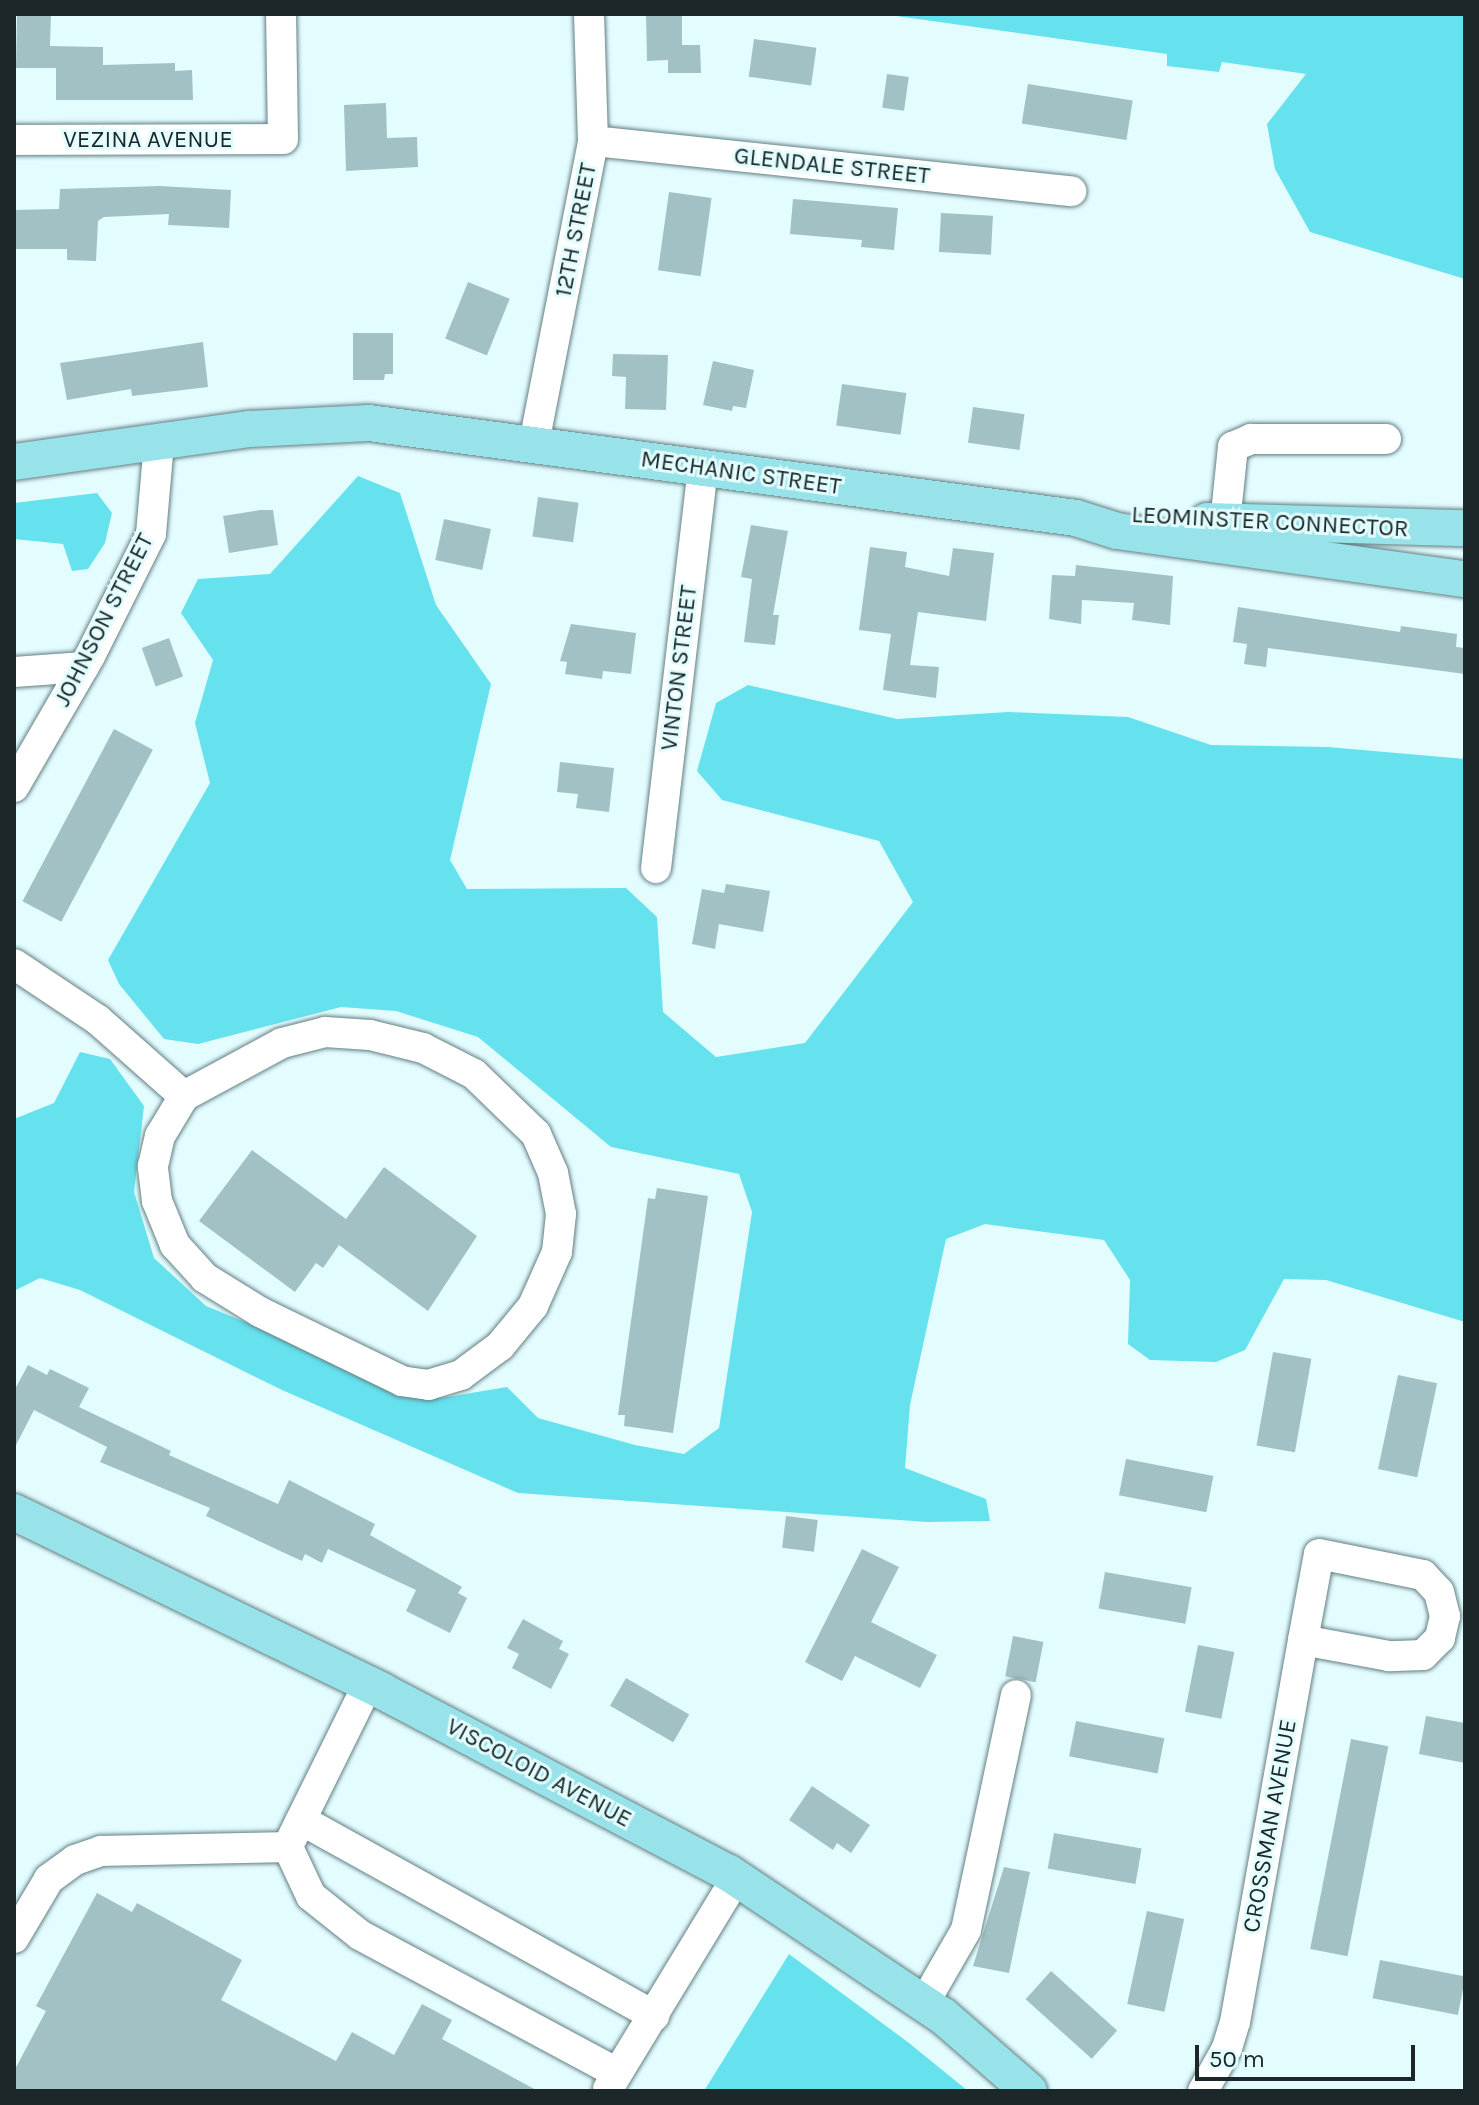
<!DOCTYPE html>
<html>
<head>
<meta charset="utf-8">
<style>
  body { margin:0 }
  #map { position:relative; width:1479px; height:2105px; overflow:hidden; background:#e3fdff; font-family:Karla,sans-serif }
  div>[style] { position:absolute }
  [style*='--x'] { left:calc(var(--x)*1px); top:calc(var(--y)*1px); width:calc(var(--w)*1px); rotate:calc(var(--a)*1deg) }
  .green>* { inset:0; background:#65e2ee }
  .building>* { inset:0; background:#a2c1c4; transform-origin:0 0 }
  .roads { filter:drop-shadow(0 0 2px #637f82) drop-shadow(0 0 2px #637f82) }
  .minor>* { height:30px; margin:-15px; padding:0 15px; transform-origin:15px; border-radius:15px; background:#fff }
  .major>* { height:36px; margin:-18px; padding:0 18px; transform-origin:18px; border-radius:18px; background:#98e2e9 }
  span { translate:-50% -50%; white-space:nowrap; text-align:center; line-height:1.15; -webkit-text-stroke:6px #e3fdff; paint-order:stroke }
  .street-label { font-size:24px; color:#1b2728 }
  .frame { position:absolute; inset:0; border:16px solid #1b2728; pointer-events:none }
  .scale { position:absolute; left:1195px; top:2045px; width:220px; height:36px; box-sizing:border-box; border:4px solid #1b2728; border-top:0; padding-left:10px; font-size:24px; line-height:28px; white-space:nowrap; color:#1b2728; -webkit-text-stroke:6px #e3fdff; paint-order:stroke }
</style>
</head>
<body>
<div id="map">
  <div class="green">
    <i style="clip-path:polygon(882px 14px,1465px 14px,1465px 279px,1310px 232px,1275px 169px,1267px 124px,1306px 74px,1222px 62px,1219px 72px,1167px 66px,1167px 54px)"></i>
    <i style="clip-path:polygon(358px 476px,400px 493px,436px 605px,491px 684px,450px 860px,467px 889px,626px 888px,657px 917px,663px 1012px,716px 1057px,805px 1043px,913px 902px,879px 841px,722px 800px,697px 771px,716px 703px,748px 685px,897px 719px,1008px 712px,1128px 717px,1211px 745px,1328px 747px,1465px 759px,1465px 1322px,1326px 1280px,1284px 1279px,1245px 1350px,1216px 1362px,1150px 1360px,1128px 1344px,1130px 1280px,1104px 1240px,985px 1224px,946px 1239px,910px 1405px,905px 1468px,986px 1499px,990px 1521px,927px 1522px,518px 1493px,282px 1390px,80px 1290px,40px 1278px,14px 1291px,14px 1119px,54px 1103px,80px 1052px,110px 1059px,144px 1106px,134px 1192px,154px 1258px,206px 1306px,414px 1391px,441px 1398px,507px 1387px,538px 1418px,635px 1445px,684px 1454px,719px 1428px,752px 1212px,739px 1174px,611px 1147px,478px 1037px,396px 1011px,341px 1007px,198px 1044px,164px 1039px,119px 984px,108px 960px,210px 783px,195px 723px,213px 660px,181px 613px,198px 579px,270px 574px)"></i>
    <i style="clip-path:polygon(97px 493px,112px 513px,105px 543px,88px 569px,72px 571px,63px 544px,14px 539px,14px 503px)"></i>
    <i style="clip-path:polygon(789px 1954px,909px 2043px,968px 2091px,704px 2091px)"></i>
  </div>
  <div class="building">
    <i style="clip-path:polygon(17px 14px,51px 14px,50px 46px,103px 47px,103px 65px,175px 63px,175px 71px,192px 70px,193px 100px,56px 100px,56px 68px,16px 68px)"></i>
    <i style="clip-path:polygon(646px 14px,682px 14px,682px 45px,700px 45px,701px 73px,668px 73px,668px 60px,647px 61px)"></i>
    <i style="left:754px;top:39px;width:63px;height:38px;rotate:8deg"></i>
    <i style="left:887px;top:74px;width:22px;height:34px;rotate:8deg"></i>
    <i style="left:1028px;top:84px;width:106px;height:40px;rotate:9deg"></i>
    <i style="clip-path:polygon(386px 103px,387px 138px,417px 137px,418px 167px,346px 171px,344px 105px)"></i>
    <i style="clip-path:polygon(160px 186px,231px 190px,229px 228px,168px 225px,169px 214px,104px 217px,98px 221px,96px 261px,67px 260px,67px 249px,14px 249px,14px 210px,59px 209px,60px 189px)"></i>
    <i style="left:669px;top:192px;width:43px;height:79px;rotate:8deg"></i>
    <i style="clip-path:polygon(793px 199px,898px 208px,894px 250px,861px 247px,862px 240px,790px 234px)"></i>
    <i style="left:941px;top:213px;width:52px;height:39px;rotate:3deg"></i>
    <i style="left:468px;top:282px;width:45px;height:61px;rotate:22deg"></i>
    <i style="clip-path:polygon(353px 333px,393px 333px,393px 374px,385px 374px,384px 380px,353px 380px)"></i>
    <i style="clip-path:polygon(203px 342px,208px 387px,132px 396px,131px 389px,67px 400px,60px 363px)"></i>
    <i style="clip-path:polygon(613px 354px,668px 355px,666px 410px,625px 409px,626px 377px,612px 376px)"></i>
    <i style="clip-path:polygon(713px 361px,754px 370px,746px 408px,733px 406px,732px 411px,703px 405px)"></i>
    <i style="left:842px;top:384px;width:65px;height:42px;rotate:8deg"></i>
    <i style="left:973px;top:407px;width:52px;height:36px;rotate:8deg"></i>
    <i style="left:538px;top:497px;width:41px;height:40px;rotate:8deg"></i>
    <i style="clip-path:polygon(260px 510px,273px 510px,278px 545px,229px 553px,223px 516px)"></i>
    <i style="left:444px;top:519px;width:48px;height:42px;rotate:12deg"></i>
    <i style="clip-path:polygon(751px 525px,788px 531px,773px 615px,779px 615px,775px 645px,744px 642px,752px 579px,741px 577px)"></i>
    <i style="clip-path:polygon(870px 547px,907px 552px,905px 567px,949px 576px,953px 548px,994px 553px,986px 621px,918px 612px,910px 665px,939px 667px,936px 698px,883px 690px,891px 634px,859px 630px)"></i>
    <i style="clip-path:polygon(1076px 565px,1173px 576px,1170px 625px,1132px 620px,1134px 603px,1082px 600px,1081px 624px,1049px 619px,1052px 575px,1075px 576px)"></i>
    <i style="clip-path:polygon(1238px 607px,1400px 632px,1401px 626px,1457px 634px,1456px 647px,1465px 648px,1465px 674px,1268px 648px,1266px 667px,1244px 664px,1247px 644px,1233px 642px)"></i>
    <i style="clip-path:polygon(571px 624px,636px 633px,631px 674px,603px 671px,602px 679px,565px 674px,567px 662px,560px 661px)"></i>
    <i style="left:169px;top:638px;width:41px;height:29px;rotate:70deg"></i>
    <i style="left:114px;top:729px;width:44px;height:195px;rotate:28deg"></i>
    <i style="clip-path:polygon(560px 762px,614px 768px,609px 812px,576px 808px,578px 794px,557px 792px)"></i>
    <i style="clip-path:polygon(726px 884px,770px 891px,763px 932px,719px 924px,715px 949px,692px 944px,702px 889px,724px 893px)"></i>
    <i style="clip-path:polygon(252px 1150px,346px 1219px,384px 1167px,477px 1236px,428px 1311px,339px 1245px,323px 1268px,316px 1263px,295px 1292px,199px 1221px)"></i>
    <i style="clip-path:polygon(657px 1188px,708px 1196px,673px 1433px,624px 1426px,625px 1415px,618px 1415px,648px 1198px,655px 1199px)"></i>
    <i style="left:1273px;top:1352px;width:39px;height:95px;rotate:10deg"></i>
    <i style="clip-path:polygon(28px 1365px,47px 1375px,50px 1369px,89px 1388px,79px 1407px,171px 1451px,169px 1455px,278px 1504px,289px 1480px,375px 1524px,370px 1535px,462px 1587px,458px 1593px,467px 1598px,450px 1633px,406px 1611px,416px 1590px,328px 1549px,322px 1563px,305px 1554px,302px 1561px,278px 1550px,206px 1516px,210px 1508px,100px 1462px,107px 1447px,34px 1410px,14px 1449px,14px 1391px)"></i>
    <i style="left:1398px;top:1375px;width:40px;height:96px;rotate:12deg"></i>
    <i style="left:1126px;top:1459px;width:89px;height:37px;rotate:11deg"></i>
    <i style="left:786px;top:1516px;width:32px;height:32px;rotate:7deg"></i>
    <i style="clip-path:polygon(862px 1549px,899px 1567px,871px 1622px,937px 1655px,920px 1688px,855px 1656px,842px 1681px,805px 1662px)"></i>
    <i style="left:1105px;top:1572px;width:88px;height:37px;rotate:10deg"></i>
    <i style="clip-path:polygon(523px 1619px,563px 1641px,559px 1649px,569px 1654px,551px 1689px,512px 1668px,519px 1654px,507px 1648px)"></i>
    <i style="left:1013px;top:1636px;width:31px;height:41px;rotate:11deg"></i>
    <i style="left:1198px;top:1645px;width:37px;height:68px;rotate:11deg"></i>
    <i style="left:626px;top:1678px;width:73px;height:32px;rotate:30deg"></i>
    <i style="clip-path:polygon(1426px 1716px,1465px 1723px,1465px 1763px,1419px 1754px)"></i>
    <i style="left:1076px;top:1721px;width:90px;height:36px;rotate:11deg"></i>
    <i style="left:1351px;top:1739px;width:38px;height:214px;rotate:11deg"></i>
    <i style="clip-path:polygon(812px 1786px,870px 1825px,851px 1853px,837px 1843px,833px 1850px,789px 1820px)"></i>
    <i style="left:1054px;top:1833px;width:89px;height:36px;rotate:10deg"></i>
    <i style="clip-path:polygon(1004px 1867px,1030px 1872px,1009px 1973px,973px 1966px)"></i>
    <i style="clip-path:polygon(97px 1893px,132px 1912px,137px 1903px,242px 1960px,221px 2000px,336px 2061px,352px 2032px,394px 2055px,422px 2004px,452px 2020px,442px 2039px,538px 2091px,14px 2091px,14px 2071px,46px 2011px,36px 2006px)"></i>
    <i style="left:1147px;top:1911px;width:38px;height:95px;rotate:12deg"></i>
    <i style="left:1380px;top:1960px;width:87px;height:39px;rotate:11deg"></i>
    <i style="left:1051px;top:1971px;width:89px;height:38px;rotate:42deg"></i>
  </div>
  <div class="roads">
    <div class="minor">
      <i style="--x:14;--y:140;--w:269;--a:-0.2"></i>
      <i style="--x:283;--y:139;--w:125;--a:-90.9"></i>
      <i style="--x:593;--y:141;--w:481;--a:6"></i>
      <i style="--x:534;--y:443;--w:308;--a:-78.9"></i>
      <i style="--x:593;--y:141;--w:127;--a:-91.8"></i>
      <i style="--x:1223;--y:542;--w:96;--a:-84"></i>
      <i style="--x:1233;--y:447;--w:20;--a:-24"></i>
      <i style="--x:1251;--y:439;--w:135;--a:0"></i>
      <i style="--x:14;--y:672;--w:70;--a:-4.1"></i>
      <i style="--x:14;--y:787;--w:151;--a:-59.9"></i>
      <i style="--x:90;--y:656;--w:136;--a:-63.4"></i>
      <i style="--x:151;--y:534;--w:92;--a:-85"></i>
      <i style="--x:656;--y:868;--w:402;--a:-83.3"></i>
      <i style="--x:14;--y:964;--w:101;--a:33.7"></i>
      <i style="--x:98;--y:1020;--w:115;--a:41.5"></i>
      <i style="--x:325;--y:1032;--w:45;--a:3.8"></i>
      <i style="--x:370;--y:1035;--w:55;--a:13.8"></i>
      <i style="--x:423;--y:1048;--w:57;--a:27"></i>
      <i style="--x:474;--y:1074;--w:86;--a:44.1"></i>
      <i style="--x:536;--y:1134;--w:43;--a:66.4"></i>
      <i style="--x:553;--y:1173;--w:42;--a:79"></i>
      <i style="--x:561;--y:1214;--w:38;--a:96"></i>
      <i style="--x:557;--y:1252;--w:59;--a:114"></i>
      <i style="--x:533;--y:1306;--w:52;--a:129.5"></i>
      <i style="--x:500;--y:1346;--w:49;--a:143.4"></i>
      <i style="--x:461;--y:1375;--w:34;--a:163"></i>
      <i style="--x:429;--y:1385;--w:27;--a:-172"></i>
      <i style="--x:402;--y:1381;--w:158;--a:-154.1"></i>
      <i style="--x:260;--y:1312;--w:65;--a:-148.3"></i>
      <i style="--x:205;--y:1278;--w:45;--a:-132.3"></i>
      <i style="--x:175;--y:1245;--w:48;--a:-112.2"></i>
      <i style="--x:157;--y:1201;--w:35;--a:-97"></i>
      <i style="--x:153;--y:1166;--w:31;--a:-77"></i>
      <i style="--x:160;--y:1136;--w:47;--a:-59"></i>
      <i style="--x:184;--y:1096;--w:111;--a:-28.4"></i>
      <i style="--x:282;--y:1043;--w:44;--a:-14.3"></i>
      <i style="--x:301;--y:1820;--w:404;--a:29"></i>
      <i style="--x:292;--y:1838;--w:172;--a:-63.7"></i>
      <i style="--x:288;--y:1847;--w:54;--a:64.9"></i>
      <i style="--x:311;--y:1896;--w:63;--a:38.5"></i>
      <i style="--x:360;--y:1935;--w:289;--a:28.2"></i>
      <i style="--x:14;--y:1938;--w:69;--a:-59.3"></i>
      <i style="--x:49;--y:1879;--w:32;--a:-36"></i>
      <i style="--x:75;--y:1860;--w:28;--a:-19"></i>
      <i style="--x:101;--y:1851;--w:187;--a:-1.2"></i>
      <i style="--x:924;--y:2003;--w:84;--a:-60.1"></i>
      <i style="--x:966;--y:1930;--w:240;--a:-78"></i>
      <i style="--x:608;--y:2089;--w:248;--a:-58.7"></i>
      <i style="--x:1203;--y:2091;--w:49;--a:-60.8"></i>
      <i style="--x:1227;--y:2048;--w:27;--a:-73"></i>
      <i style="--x:1235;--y:2022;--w:388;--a:-79.9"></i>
      <i style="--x:1303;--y:1640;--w:87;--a:-79.5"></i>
      <i style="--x:1319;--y:1554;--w:106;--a:11.4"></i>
      <i style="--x:1423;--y:1575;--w:23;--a:47"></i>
      <i style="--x:1439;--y:1592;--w:25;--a:76"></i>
      <i style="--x:1445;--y:1616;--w:23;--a:103"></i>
      <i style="--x:1440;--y:1638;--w:24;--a:135"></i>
      <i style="--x:1423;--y:1655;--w:34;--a:178"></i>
      <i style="--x:1389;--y:1656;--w:87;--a:-169.5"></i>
    </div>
    <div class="major">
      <i style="--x:14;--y:462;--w:238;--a:-8"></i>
      <i style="--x:250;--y:429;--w:119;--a:-2.9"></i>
      <i style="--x:369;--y:423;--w:713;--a:7.65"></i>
      <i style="--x:1076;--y:518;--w:43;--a:17.6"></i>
      <i style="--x:1117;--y:531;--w:351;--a:7.9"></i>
      <i style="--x:1207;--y:521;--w:258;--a:1.6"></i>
      <i style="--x:14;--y:1512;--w:409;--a:25.9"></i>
      <i style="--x:382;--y:1691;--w:392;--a:27.7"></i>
      <i style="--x:729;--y:1873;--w:257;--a:33.8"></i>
      <i style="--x:943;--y:2016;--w:114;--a:41.1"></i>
    </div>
  </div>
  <div class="street-label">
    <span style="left:148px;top:140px">VEZINA AVENUE</span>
    <span style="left:832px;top:166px;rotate:6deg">GLENDALE STREET</span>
    <span style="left:576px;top:230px;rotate:-79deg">12TH STREET</span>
    <span style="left:741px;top:473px;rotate:8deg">MECHANIC STREET</span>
    <span style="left:1270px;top:522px;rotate:3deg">LEOMINSTER CONNECTOR</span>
    <span style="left:104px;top:620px;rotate:-63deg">JOHNSON STREET</span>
    <span style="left:679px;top:668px;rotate:-83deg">VINTON STREET</span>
    <span style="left:539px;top:1773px;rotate:28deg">VISCOLOID AVENUE</span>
    <span style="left:1270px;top:1826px;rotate:-80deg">CROSSMAN AVENUE</span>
  </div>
  <div class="frame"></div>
  <div class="scale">50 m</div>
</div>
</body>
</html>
